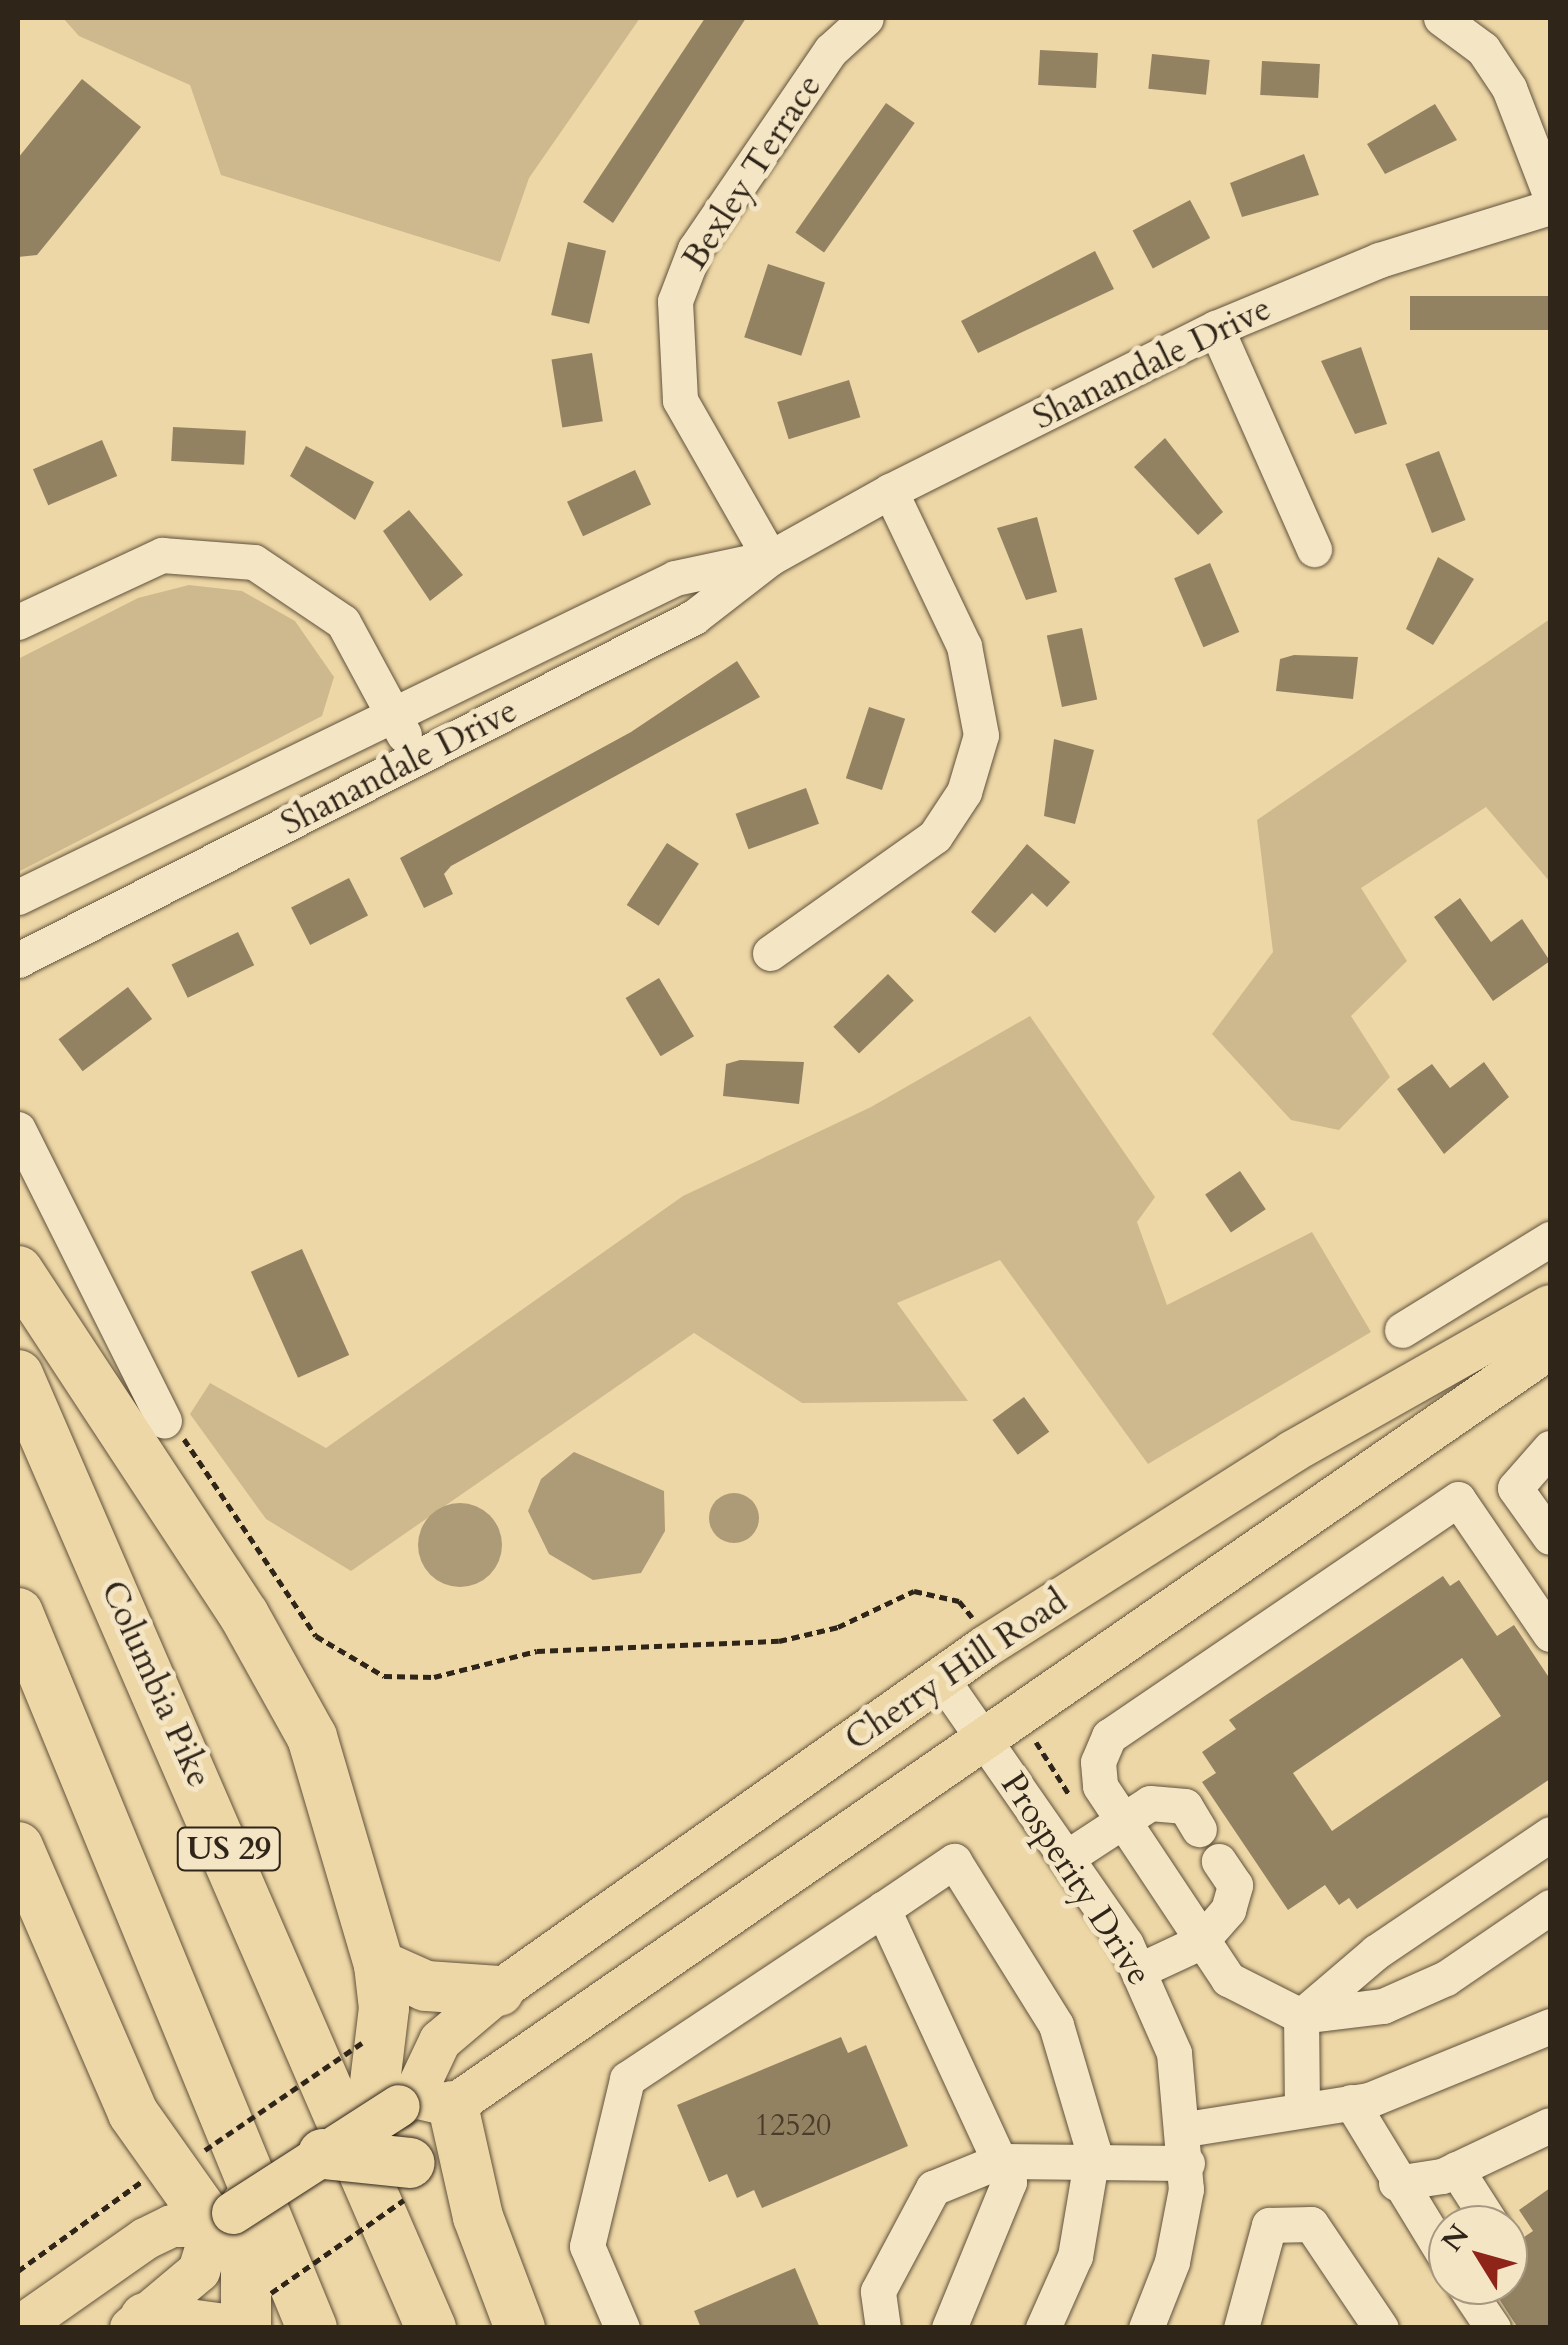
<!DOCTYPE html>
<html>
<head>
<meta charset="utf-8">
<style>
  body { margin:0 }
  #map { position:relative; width:1568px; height:2345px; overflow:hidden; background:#eed7a6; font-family:Cardo,serif }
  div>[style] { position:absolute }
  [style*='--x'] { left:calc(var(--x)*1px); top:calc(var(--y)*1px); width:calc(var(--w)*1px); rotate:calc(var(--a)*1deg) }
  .green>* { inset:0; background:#ceb98e }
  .water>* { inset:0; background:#ad9a76 }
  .round { border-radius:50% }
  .building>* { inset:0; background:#938262; transform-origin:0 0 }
  .path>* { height:5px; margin-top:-2.5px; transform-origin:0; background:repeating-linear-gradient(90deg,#302519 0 8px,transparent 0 13px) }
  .roads { filter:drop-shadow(0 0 2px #60523c) drop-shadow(0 0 2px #60523c) }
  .minor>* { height:35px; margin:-17.5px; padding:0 17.5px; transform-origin:17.5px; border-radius:17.5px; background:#f4e5c5 }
  .major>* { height:42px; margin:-21px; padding:0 21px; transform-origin:21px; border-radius:21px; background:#eed7a6 }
  .highway>* { height:50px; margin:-25px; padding:0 25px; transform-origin:25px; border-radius:25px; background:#eed7a6 }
  .path-bridge>* { height:5px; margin-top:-2.5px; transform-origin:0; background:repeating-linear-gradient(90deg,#302519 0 8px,transparent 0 13px) }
  .bridges { filter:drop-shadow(0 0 2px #302519) drop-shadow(0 0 2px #302519) }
  .major-bridge>* { height:42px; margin:-21px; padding:0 21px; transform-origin:21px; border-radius:21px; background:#eed7a6 }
  .highway-bridge>* { height:50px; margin:-25px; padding:0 25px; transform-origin:25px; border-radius:25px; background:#eed7a6 }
  span { translate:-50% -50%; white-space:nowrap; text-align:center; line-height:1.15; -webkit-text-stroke:10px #f4e5c5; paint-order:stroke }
  .number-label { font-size:30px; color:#493c2b }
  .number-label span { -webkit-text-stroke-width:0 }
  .shield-label span { padding:2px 8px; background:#f4e5c5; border:2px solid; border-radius:8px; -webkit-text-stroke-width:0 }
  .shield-label { font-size:32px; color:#302519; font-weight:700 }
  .street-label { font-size:35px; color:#302519 }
  .frame { position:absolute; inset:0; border:20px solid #302519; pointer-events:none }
  .north { position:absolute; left:1428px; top:2205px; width:100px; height:100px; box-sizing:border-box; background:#f4e5c5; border:2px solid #a69880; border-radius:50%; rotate:307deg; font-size:28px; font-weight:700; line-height:40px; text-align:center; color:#302519 }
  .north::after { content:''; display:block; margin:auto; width:35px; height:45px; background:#8f2418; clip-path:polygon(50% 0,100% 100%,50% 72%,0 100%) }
</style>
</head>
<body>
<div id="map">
  <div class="green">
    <i style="clip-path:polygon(63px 18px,640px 18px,529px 178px,500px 262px,221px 175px,190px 85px,79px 36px)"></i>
    <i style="clip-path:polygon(189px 585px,242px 591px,295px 621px,334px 677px,322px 716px,18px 872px,18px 659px,138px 598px)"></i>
    <i style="clip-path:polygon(1550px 619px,1550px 882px,1486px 807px,1361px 888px,1407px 961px,1351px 1016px,1390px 1077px,1339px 1130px,1291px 1120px,1212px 1034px,1273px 952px,1257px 820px)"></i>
    <i style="clip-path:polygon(1030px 1016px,1155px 1197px,1137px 1222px,1167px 1305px,1312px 1232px,1371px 1332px,1148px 1464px,1000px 1260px,897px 1303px,968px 1401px,802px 1403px,694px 1333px,351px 1571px,266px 1519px,190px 1414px,210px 1383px,326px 1448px,683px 1196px,871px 1107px)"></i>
  </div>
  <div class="water">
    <i style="clip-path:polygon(574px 1452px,664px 1491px,665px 1531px,641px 1573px,593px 1580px,549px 1554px,528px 1511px,541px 1479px)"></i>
    <i class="round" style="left:709px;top:1493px;width:50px;height:50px"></i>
    <i class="round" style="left:418px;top:1503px;width:84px;height:84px"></i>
  </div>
  <div class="building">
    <i style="clip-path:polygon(705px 18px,746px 18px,613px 223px,583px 202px)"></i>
    <i style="left:1040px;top:50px;width:58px;height:35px;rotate:3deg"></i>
    <i style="left:1152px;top:54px;width:58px;height:35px;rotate:6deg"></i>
    <i style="left:1262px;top:61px;width:58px;height:34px;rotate:3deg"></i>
    <i style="clip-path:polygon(82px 79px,141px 127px,37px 255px,18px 257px,18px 158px)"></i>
    <i style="left:886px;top:103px;width:35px;height:158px;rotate:35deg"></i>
    <i style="clip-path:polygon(1435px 104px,1457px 140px,1385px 174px,1367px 144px)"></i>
    <i style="clip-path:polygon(1304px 154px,1319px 195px,1242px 217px,1230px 183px)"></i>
    <i style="left:1190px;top:200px;width:43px;height:65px;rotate:62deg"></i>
    <i style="left:568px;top:242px;width:39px;height:75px;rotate:13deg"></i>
    <i style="clip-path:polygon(1095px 251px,1114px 289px,978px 353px,961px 321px)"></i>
    <i style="left:768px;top:264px;width:60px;height:77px;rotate:18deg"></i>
    <i style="left:1550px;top:296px;width:34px;height:140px;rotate:90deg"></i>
    <i style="clip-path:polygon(1361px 347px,1387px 424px,1355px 434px,1321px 361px)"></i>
    <i style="left:592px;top:353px;width:69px;height:41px;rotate:81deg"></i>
    <i style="left:849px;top:380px;width:39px;height:75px;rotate:73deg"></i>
    <i style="left:173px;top:427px;width:73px;height:34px;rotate:3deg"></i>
    <i style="clip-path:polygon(1165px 438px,1223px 512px,1198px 535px,1134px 467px)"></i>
    <i style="left:102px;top:440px;width:39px;height:75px;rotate:67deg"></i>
    <i style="clip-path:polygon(306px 446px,374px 482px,355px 520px,290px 476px)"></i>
    <i style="left:1439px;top:451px;width:74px;height:36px;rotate:69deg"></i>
    <i style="left:635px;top:470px;width:38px;height:75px;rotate:65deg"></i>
    <i style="clip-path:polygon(409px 510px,463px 575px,430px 601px,383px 531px)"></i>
    <i style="clip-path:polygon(1037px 517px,1057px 592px,1026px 600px,997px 528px)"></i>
    <i style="clip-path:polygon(1438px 557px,1474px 579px,1433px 645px,1406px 629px)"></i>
    <i style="left:1210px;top:563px;width:75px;height:39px;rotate:67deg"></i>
    <i style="left:1082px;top:628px;width:73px;height:36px;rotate:78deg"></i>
    <i style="clip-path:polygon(1294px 655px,1358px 657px,1353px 699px,1276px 691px,1280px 659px)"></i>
    <i style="clip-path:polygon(737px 661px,760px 697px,451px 866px,444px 874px,453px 894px,424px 908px,400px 858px,631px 732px)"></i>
    <i style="left:869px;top:707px;width:38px;height:75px;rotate:18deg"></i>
    <i style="clip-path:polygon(1054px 739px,1094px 750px,1075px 824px,1044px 816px)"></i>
    <i style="left:806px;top:788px;width:38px;height:75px;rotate:70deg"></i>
    <i style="left:667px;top:843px;width:38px;height:74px;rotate:33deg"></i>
    <i style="clip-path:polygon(1027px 844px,1070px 882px,1047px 907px,1032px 893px,995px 933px,971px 912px)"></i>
    <i style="left:349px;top:878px;width:42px;height:65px;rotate:63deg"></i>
    <i style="clip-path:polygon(1460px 898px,1491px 942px,1522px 919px,1550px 961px,1493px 1001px,1434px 917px)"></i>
    <i style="left:238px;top:932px;width:37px;height:74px;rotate:64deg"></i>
    <i style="left:888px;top:974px;width:37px;height:76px;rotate:46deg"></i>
    <i style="left:659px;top:978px;width:68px;height:39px;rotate:59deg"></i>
    <i style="left:128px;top:987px;width:40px;height:87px;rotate:53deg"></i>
    <i style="clip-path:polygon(740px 1060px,804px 1062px,799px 1104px,723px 1096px,726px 1064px)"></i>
    <i style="clip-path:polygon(1484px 1062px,1509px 1097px,1444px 1154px,1397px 1089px,1432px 1064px,1450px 1088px)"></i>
    <i style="left:1240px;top:1171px;width:46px;height:42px;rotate:56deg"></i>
    <i style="left:302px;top:1249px;width:116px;height:56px;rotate:66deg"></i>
    <i style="left:1024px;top:1397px;width:43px;height:39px;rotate:54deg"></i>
    <i style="clip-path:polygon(evenodd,1443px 1576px,1450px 1586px,1459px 1580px,1497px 1636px,1514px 1625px,1550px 1679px,1550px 1779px,1357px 1909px,1349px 1898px,1339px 1905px,1325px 1885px,1288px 1910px,1202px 1782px,1216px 1773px,1202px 1752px,1236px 1729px,1229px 1720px,1443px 1576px,1462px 1658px,1501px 1716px,1332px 1831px,1293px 1773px,1462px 1658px)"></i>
    <i style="clip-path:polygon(841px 2037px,848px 2053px,866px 2045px,908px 2146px,762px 2208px,754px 2190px,737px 2198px,727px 2174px,709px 2182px,677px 2105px)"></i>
    <i style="clip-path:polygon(1550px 2188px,1550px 2328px,1518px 2328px,1490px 2285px,1508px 2285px,1508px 2248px,1533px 2231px,1519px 2210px)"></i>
    <i style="clip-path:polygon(795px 2268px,820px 2328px,701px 2328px,694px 2311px)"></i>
  </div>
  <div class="path">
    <i style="--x:184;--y:1439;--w:237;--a:56.2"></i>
    <i style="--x:316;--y:1636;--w:79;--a:30.5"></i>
    <i style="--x:384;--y:1676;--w:50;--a:1.1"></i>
    <i style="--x:434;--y:1677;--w:106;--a:-14.2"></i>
    <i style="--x:537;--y:1651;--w:242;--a:-2.4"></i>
    <i style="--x:779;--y:1641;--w:61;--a:-13.3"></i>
    <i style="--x:838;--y:1627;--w:84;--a:-25.3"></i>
    <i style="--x:914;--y:1591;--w:46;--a:12.5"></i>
    <i style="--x:959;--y:1601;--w:21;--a:51"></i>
    <i style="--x:1036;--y:1742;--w:64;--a:57.8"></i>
    <i style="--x:18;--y:2271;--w:152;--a:-35.9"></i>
  </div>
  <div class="roads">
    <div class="minor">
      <i style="--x:1441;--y:18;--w:52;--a:36.4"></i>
      <i style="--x:1483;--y:49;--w:47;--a:56.3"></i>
      <i style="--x:1509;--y:88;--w:114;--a:68.9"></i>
      <i style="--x:1216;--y:328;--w:242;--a:66.1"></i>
      <i style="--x:770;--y:558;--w:182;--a:-119.7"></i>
      <i style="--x:680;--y:400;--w:99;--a:-92.9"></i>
      <i style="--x:675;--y:301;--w:56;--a:-69"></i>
      <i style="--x:695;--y:249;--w:241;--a:-55.7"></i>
      <i style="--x:831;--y:50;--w:47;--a:-42.4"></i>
      <i style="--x:18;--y:622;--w:159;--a:-25"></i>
      <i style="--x:162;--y:555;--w:92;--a:4.4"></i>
      <i style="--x:254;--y:562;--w:107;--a:34"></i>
      <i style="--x:343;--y:622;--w:128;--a:61.6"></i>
      <i style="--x:18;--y:897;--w:730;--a:-25.9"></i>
      <i style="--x:675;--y:578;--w:86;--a:-12.1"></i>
      <i style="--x:770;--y:953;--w:202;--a:-35.3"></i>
      <i style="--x:935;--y:836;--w:53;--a:-56.6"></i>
      <i style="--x:964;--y:792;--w:59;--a:-73.4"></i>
      <i style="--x:981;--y:735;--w:91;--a:-100.8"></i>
      <i style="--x:964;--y:646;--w:172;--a:-115.5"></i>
      <i style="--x:18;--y:960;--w:758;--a:-26.9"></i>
      <i style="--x:694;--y:617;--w:96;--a:-37.8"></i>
      <i style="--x:770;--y:558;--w:137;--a:-29.2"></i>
      <i style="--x:890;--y:491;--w:364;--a:-26.6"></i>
      <i style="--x:1216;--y:328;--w:177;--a:-22.6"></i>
      <i style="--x:1379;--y:260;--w:179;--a:-17.2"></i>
      <i style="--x:18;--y:1129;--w:326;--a:63.4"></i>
      <i style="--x:1402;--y:1330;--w:174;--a:-31.6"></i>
      <i style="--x:1550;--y:1448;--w:53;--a:131.2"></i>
      <i style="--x:1515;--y:1488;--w:60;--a:54.5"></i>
      <i style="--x:1550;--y:1634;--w:163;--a:-124.3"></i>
      <i style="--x:1458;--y:1499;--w:422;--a:145.8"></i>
      <i style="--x:1109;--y:1736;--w:28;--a:113"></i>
      <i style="--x:1098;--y:1762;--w:24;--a:85"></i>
      <i style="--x:1100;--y:1786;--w:232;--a:56.4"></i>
      <i style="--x:1228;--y:1979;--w:82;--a:26.9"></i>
      <i style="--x:1301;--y:2016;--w:83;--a:-7"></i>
      <i style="--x:1383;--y:2006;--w:69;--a:-24"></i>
      <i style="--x:1446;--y:1978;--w:126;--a:-34.3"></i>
      <i style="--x:941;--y:1678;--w:324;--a:55.2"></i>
      <i style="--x:1126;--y:1944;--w:119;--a:66.2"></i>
      <i style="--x:1174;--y:2053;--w:137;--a:85"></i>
      <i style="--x:1186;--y:2189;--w:74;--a:100.9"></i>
      <i style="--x:1172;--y:2262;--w:71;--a:111.5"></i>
      <i style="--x:1066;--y:1858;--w:100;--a:-33.2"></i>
      <i style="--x:1150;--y:1803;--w:35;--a:5"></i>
      <i style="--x:1185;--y:1806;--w:27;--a:59"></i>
      <i style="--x:1140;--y:1970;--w:66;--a:-25"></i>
      <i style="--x:1200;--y:1942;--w:43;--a:-48.8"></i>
      <i style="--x:1228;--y:1910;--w:26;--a:-74"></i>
      <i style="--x:1235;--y:1885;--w:29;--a:-124"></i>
      <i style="--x:1351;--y:2102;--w:186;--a:58.6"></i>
      <i style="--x:1302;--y:2109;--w:93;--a:-90.6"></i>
      <i style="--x:1301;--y:2016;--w:99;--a:-40.5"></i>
      <i style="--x:1376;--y:1952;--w:210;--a:-34.1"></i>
      <i style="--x:1186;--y:2129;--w:185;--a:-9"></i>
      <i style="--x:1369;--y:2100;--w:196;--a:-22.2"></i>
      <i style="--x:1456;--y:2169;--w:67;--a:57.3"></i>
      <i style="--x:1396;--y:2183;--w:47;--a:-8.7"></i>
      <i style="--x:1442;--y:2176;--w:119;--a:-25.3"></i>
      <i style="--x:1464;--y:2285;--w:52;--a:56"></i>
      <i style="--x:622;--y:2328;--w:89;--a:-113.1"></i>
      <i style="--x:587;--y:2246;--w:172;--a:-76.5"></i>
      <i style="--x:627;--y:2079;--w:307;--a:-33.6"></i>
      <i style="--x:883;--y:2328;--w:37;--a:-98"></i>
      <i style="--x:878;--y:2291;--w:117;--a:-61.9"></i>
      <i style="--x:933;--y:2188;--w:71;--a:-22.2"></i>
      <i style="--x:999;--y:2161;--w:188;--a:0.6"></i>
      <i style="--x:949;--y:2328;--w:158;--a:-67.7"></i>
      <i style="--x:1009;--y:2182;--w:301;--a:-114.8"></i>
      <i style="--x:883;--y:1909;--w:86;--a:-34.1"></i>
      <i style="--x:954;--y:1861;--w:193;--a:58.1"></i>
      <i style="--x:1056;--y:2025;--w:130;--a:73.5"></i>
      <i style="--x:1093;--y:2150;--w:108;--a:99.6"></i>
      <i style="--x:1075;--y:2256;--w:79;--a:114"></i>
      <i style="--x:1241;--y:2328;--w:107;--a:-74.8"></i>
      <i style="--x:1269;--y:2225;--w:42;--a:-1.4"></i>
      <i style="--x:1311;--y:2224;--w:125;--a:56.1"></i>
    </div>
    <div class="major">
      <i style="--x:423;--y:2099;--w:31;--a:13"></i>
      <i style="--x:453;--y:2106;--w:1333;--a:-34.64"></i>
      <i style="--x:399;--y:2106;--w:18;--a:-34"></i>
      <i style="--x:414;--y:2096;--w:61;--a:-64.7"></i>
      <i style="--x:440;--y:2041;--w:77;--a:-40.3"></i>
      <i style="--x:499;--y:1991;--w:595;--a:-35.29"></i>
      <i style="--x:985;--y:1647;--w:364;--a:-32.4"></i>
      <i style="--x:1292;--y:1452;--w:296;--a:-29.5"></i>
      <i style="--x:18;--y:2328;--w:155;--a:-35"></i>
      <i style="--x:145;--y:2239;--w:30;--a:-26"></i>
      <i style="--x:172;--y:2226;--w:41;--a:0"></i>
      <i style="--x:131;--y:2328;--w:89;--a:-40"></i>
      <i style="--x:199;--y:2271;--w:47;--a:-72.7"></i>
    </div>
    <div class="highway">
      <i style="--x:18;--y:1271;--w:412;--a:56.7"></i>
      <i style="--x:244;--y:1615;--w:140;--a:60.9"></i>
      <i style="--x:312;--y:1737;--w:238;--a:73.6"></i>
      <i style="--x:379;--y:1965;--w:43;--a:83.4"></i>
      <i style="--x:384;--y:2008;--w:117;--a:96.9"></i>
      <i style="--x:18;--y:1375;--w:1039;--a:66.57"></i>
      <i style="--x:18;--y:1613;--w:773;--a:67.65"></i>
      <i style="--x:18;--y:1847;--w:290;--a:66.6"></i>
      <i style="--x:133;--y:2113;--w:138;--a:54.7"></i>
      <i style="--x:379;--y:1965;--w:51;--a:24.1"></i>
      <i style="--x:426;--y:1986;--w:73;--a:3.9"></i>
      <i style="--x:453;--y:2106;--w:114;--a:77.3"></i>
      <i style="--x:478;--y:2217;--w:119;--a:69.3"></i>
      <i style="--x:246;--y:2205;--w:123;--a:90"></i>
      <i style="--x:145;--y:2318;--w:73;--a:7.9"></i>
    </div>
  </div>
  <div class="path-bridge">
    <i style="--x:205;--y:2150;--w:194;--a:-34.3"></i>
    <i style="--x:271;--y:2293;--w:162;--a:-35"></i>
  </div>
  <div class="bridges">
    <div class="major-bridge">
      <i style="--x:233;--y:2213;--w:197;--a:-32.8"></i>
    </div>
    <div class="highway-bridge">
      <i style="--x:323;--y:2154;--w:87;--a:5.9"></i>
    </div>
  </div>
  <div class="number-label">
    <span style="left:793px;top:2126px">12520</span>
  </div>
  <div class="shield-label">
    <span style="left:229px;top:1849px">US 29</span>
  </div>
  <div class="street-label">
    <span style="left:752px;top:172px;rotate:-57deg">Bexley Terrace</span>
    <span style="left:1152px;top:363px;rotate:-26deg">Shanandale Drive</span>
    <span style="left:399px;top:767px;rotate:-27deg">Shanandale Drive</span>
    <span style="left:956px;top:1670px;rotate:-34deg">Cherry Hill Road</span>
    <span style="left:156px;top:1684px;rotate:66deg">Columbia Pike</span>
    <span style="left:1076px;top:1879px;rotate:57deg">Prosperity Drive</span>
  </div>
  <div class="frame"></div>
  <div class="north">N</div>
</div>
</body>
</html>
